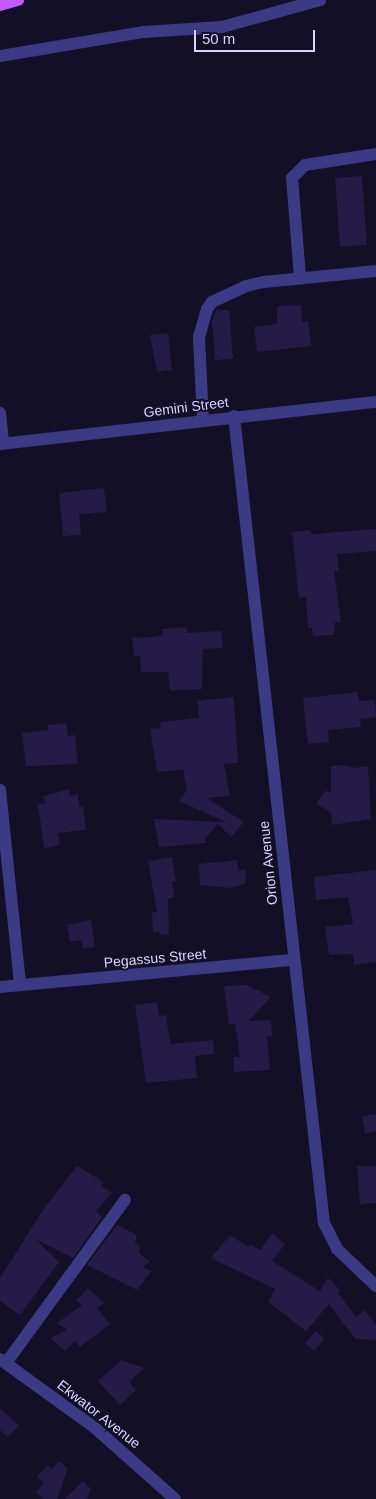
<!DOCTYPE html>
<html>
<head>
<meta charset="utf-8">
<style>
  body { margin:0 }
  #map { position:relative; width:376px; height:1499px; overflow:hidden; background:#130f26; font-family:Arial,sans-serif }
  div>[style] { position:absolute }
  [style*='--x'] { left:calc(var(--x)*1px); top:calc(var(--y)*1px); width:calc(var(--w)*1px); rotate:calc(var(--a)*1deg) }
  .building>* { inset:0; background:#241b47; transform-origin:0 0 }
  .minor>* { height:12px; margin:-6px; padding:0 6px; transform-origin:6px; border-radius:6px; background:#3d3a85 }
  .major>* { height:12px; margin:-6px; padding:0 6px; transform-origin:6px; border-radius:6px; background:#c25bff }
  span { translate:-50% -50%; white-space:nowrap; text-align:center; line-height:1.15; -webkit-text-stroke:4px #130f26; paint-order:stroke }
  .street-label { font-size:14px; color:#d9d4ff }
  .scale { position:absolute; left:194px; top:30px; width:121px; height:22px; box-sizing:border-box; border:2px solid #d9d4ff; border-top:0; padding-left:6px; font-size:15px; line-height:18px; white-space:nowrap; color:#d9d4ff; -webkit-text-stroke:4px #130f26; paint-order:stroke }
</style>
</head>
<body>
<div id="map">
  <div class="building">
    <i style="left:362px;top:176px;width:69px;height:27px;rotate:86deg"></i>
    <i style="clip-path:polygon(301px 305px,302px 322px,308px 321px,311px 346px,257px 352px,254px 327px,277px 324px,277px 306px)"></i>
    <i style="clip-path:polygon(216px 310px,229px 310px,233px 359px,215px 360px,212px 321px)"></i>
    <i style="clip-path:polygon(168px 333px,172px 370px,157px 372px,150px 335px)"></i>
    <i style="clip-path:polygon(104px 488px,107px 512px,79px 514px,81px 535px,63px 536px,59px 493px)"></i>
    <i style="clip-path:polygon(376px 529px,376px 551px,337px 554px,339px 571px,334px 571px,341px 622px,334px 623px,334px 635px,313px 636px,312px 628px,308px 628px,306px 597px,299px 598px,292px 532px,310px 530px,312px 534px)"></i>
    <i style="clip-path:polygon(187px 627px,187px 633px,221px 631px,223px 648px,203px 649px,202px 689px,170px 691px,168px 672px,141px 672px,140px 656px,134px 657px,132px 638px,163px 636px,162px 629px)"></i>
    <i style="clip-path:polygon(358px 692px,359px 701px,375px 700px,376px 717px,360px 719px,361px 727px,328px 730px,329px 742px,308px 744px,303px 698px)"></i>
    <i style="clip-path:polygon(234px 697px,238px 763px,224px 764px,230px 796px,207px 798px,244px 822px,231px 837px,218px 824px,205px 838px,206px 843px,159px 847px,154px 819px,226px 822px,179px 801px,187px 790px,183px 770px,157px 772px,150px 729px,161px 728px,160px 722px,199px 718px,197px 701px)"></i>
    <i style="clip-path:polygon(66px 723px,68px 736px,75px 735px,78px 764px,26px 766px,22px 733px,48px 730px,48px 725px)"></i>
    <i style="clip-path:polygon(345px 765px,353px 768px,368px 766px,371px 819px,332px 825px,331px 812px,316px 804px,325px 791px,331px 792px,331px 766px)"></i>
    <i style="clip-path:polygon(70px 789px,70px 796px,78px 794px,79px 807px,83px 806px,86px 830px,58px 833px,60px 845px,44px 848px,38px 804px,45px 804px,43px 796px)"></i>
    <i style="clip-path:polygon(172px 857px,176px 881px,172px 882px,174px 897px,168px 899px,169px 934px,161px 935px,160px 932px,153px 933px,152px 913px,157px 912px,148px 861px)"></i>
    <i style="clip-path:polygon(237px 860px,238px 871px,246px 869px,245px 884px,229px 888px,200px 885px,199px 864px)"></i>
    <i style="clip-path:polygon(376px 870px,376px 962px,354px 965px,353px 954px,329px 955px,325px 927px,353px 924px,348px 897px,316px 900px,314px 877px)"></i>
    <i style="clip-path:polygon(91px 920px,95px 947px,83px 949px,81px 940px,70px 942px,67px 925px)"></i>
    <i style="clip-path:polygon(247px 985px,271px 997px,249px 1021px,271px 1020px,272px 1036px,267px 1036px,270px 1070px,234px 1072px,234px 1057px,240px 1057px,235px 1024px,229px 1024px,224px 986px)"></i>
    <i style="clip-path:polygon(157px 1002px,159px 1016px,166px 1015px,170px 1044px,213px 1040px,214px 1054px,195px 1056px,197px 1078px,146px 1083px,135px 1005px)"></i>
    <i style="clip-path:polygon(376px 1114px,376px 1131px,365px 1134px,362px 1116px)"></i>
    <i style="clip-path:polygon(77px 1166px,104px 1182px,101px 1186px,112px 1193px,96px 1211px,102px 1217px,73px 1258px,35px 1239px,59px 1262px,20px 1315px,0 1301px,0 1278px,43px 1210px)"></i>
    <i style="clip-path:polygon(357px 1166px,376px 1166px,376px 1203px,360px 1204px)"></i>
    <i style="clip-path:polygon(117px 1225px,137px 1235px,135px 1243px,140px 1246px,139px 1253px,150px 1262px,143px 1267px,151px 1271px,137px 1290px,87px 1265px)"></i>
    <i style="clip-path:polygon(272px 1233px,285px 1244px,272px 1261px,320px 1291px,328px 1278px,340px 1290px,338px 1293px,356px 1317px,365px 1310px,376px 1325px,376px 1340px,355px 1339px,329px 1304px,306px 1331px,268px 1302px,275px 1289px,211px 1258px,230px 1235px,248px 1247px,250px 1244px,260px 1250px)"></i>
    <i style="clip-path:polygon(88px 1288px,104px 1303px,97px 1308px,110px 1324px,80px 1347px,75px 1341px,65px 1351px,50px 1338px,67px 1330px,57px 1323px,82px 1305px,76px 1301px)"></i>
    <i style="left:316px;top:1331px;width:12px;height:16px;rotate:42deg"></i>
    <i style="clip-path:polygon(121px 1360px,144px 1368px,129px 1382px,136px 1390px,120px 1405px,98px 1381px)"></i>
    <i style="clip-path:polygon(0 1408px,19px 1426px,8px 1437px,0 1430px)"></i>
    <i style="clip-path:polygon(59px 1461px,68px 1468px,57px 1499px,44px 1499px,36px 1492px,44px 1483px,37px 1477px,47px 1465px,52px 1469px)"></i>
    <i style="clip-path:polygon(83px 1481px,91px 1489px,87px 1499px,65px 1499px)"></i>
  </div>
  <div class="minor">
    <i style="--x:0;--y:56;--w:146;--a:-9.5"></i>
    <i style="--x:144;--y:32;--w:78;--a:-3.7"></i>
    <i style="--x:222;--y:27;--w:102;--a:-15.4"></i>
    <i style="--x:300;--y:277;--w:99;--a:-94.6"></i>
    <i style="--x:292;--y:178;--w:18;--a:-45"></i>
    <i style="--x:305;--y:165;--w:72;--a:-8.8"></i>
    <i style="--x:0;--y:413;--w:31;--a:84"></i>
    <i style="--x:234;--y:416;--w:812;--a:83.64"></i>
    <i style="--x:324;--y:1223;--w:29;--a:63"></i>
    <i style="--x:337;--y:1249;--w:54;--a:43.5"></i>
    <i style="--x:203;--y:420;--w:83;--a:-92.8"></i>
    <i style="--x:199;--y:337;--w:29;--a:-74"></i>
    <i style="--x:207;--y:309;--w:9;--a:-54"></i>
    <i style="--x:212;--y:302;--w:38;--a:-25"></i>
    <i style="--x:246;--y:286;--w:18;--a:-13"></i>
    <i style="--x:264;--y:282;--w:113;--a:-5.6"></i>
    <i style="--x:0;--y:444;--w:378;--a:-6.4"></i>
    <i style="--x:0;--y:790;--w:196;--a:84.1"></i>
    <i style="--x:0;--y:987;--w:294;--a:-5.3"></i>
    <i style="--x:0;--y:1359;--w:117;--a:36"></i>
    <i style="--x:95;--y:1428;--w:107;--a:41.6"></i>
    <i style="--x:6;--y:1363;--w:202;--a:-53.9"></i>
  </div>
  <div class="major">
    <i style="--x:0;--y:5;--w:19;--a:-16"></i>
  </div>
  <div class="street-label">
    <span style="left:186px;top:407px;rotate:-7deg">Gemini Street</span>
    <span style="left:268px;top:863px;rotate:-96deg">Orion Avenue</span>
    <span style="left:155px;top:958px;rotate:-5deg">Pegassus Street</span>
    <span style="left:99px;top:1414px;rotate:38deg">Ekwator Avenue</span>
  </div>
  <div class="scale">50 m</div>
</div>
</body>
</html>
